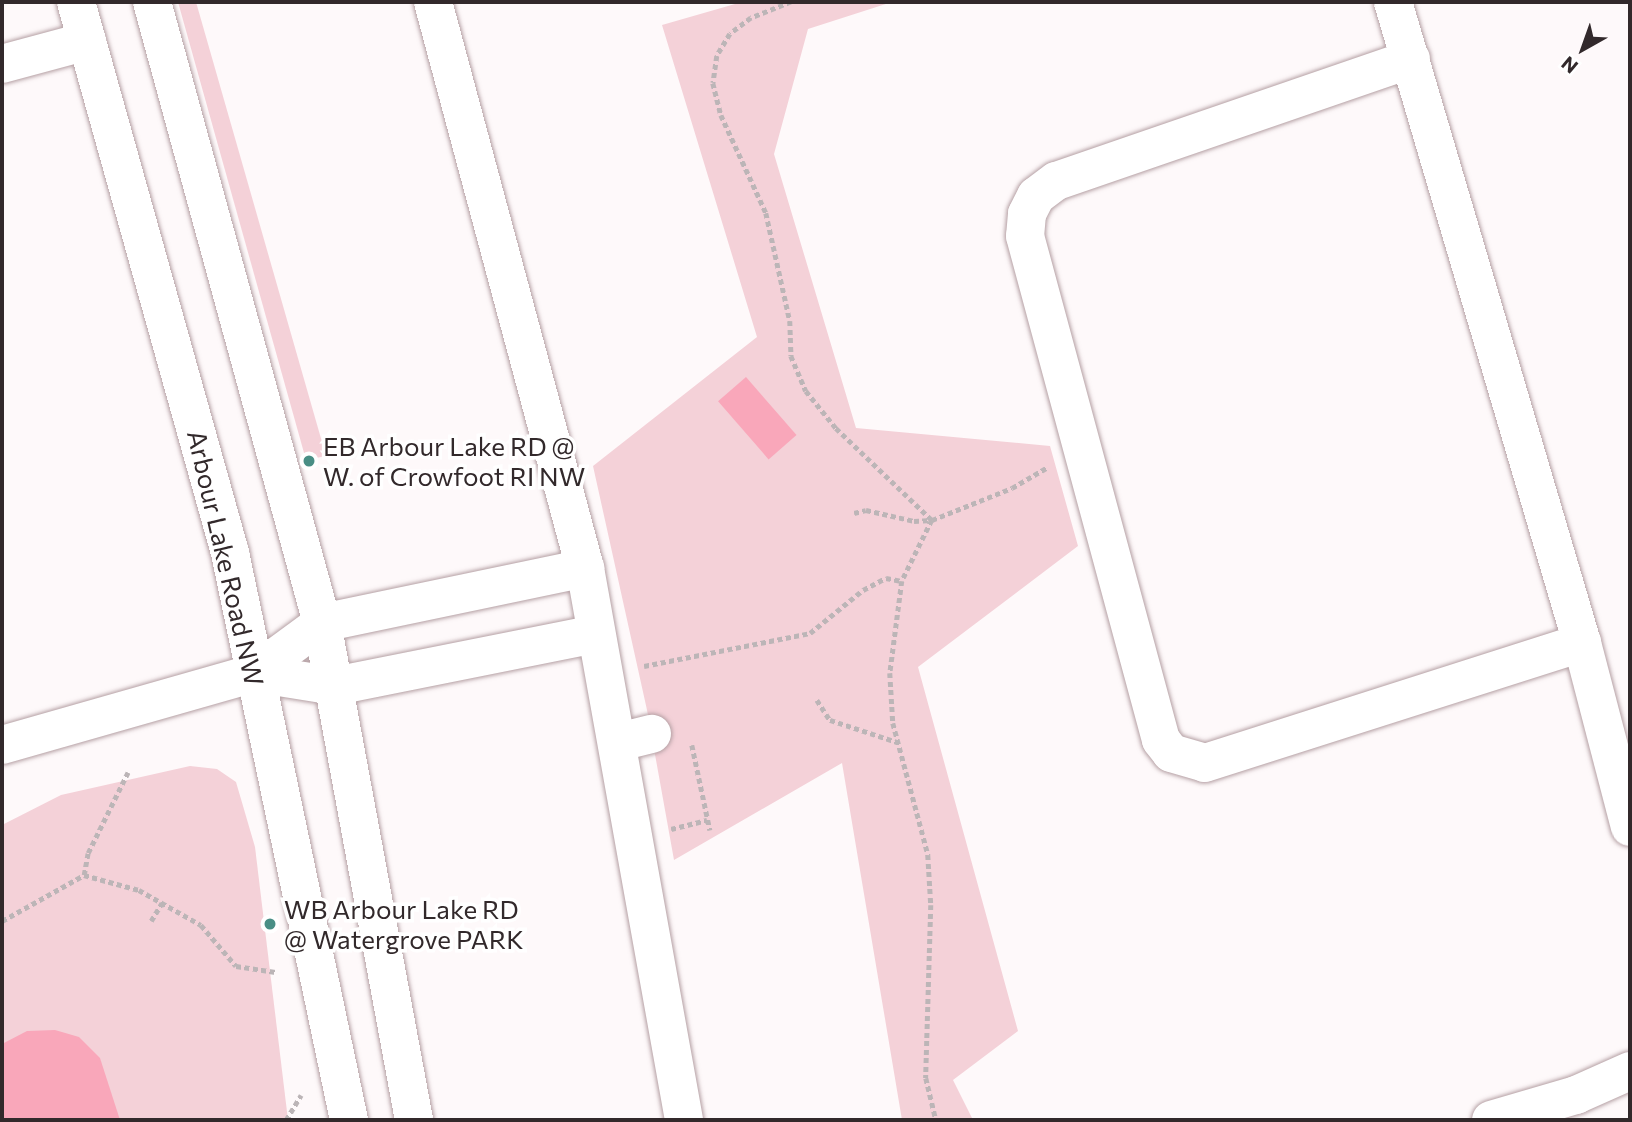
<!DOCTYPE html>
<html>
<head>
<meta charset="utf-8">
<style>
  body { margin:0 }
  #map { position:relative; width:1632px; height:1122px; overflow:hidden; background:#fef9fa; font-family:Commissioner,sans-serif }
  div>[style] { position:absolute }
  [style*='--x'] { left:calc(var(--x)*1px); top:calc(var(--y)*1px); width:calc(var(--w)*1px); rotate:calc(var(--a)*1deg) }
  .green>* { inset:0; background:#f4d1d8 }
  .water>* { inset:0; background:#f9a7ba; transform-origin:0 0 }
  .path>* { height:4.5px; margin-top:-2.25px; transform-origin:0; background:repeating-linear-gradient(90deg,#bcb5b7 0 5px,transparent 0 8.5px) }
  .roads { filter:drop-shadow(0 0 2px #b5a0a4) drop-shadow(0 0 2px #b5a0a4) }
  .minor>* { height:38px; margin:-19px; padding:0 19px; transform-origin:19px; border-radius:19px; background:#fff }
  .dots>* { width:19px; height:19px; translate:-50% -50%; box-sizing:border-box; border:4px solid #fff; border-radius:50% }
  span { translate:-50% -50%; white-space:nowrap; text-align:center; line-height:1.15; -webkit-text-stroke:7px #fff; paint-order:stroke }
  .poi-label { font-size:26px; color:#32292b }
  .left { translate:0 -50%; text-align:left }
  .street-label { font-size:26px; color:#32292b }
  .frame { position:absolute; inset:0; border:4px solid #32292b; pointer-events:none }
  .north { position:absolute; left:1548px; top:14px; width:70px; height:70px; -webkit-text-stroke:5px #fff; paint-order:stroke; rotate:220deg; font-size:19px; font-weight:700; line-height:28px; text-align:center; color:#32292b }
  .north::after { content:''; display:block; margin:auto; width:24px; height:32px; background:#32292b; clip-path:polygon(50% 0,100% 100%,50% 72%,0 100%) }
</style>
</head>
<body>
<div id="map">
  <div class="green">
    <i style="clip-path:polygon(178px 2px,196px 2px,326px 456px,306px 460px)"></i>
    <i style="clip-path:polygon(742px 2px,892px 2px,808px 29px,774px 154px,856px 428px,1050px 446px,1078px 546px,918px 667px,1018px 1031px,953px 1080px,973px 1120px,902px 1120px,842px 763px,674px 860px,647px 710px,593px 466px,757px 337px,662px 25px)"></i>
    <i style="clip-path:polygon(190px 766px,217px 769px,236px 782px,255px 847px,288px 1120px,2px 1120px,2px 825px,61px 795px)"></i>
  </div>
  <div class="water">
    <i style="left:746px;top:377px;width:77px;height:37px;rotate:49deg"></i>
    <i style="clip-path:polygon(55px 1030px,79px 1037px,100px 1058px,120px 1120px,2px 1120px,2px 1044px,27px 1031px)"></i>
  </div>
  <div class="path">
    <i style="--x:791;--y:2;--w:43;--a:158.2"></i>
    <i style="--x:751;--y:18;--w:26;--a:143"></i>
    <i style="--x:730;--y:34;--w:26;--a:121"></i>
    <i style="--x:717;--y:56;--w:27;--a:98"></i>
    <i style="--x:713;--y:83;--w:33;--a:76"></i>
    <i style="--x:721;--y:115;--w:108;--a:65.3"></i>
    <i style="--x:766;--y:213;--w:111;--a:77.5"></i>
    <i style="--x:790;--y:321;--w:35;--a:88"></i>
    <i style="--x:791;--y:356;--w:38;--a:67"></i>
    <i style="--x:806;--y:391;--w:48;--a:51"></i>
    <i style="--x:836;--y:428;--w:133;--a:43.8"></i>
    <i style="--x:932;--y:520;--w:86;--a:-21.8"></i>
    <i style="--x:1012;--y:488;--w:42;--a:-30.3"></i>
    <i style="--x:854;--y:513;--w:12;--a:-14"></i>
    <i style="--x:866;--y:510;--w:49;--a:12.9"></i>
    <i style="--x:914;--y:521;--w:18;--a:-3"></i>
    <i style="--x:932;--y:520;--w:68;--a:116.2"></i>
    <i style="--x:902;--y:581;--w:93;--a:97.4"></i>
    <i style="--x:890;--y:673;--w:50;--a:86.6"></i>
    <i style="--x:893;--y:723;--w:137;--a:75.1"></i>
    <i style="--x:928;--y:855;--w:50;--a:86.6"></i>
    <i style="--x:931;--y:905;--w:173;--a:91.7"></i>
    <i style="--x:926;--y:1078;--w:43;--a:76.6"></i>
    <i style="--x:644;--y:666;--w:169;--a:-11.2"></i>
    <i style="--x:810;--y:633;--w:68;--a:-39.1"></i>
    <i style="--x:863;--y:590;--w:26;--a:-28"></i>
    <i style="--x:886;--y:578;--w:16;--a:11"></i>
    <i style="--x:817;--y:700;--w:24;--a:57"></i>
    <i style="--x:830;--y:720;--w:71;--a:18.2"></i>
    <i style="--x:692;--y:745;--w:87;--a:78"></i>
    <i style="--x:671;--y:829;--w:37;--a:-14"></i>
    <i style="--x:84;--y:875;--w:22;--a:-80"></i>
    <i style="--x:88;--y:853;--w:90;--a:-63.7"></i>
    <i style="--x:2;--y:921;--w:94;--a:-29.3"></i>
    <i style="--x:84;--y:875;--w:57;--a:15.3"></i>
    <i style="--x:139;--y:890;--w:71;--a:29.4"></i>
    <i style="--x:201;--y:925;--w:54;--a:49.5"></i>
    <i style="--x:236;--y:966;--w:40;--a:8.5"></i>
    <i style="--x:151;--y:921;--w:21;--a:-59"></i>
    <i style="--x:286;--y:1120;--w:29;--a:-59"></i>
  </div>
  <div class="roads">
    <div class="minor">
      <i style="--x:76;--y:2;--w:572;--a:74.38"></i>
      <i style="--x:230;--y:553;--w:579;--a:78.15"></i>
      <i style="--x:152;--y:2;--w:644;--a:74.69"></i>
      <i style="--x:322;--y:623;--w:505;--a:79.51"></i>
      <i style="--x:433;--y:2;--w:586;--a:74.97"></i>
      <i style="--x:585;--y:568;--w:561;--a:79.83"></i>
      <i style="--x:1393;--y:2;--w:668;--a:73.57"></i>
      <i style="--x:1582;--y:643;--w:190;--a:75.4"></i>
      <i style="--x:1411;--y:59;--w:375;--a:161"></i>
      <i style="--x:1056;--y:181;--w:25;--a:143"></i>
      <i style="--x:1036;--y:196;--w:20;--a:117"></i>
      <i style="--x:1027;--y:214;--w:22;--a:95"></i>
      <i style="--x:1025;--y:236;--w:522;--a:74.9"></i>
      <i style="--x:1161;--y:740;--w:16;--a:52"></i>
      <i style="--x:1171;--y:753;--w:35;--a:16"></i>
      <i style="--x:1205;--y:763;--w:396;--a:-17.7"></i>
      <i style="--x:2;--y:64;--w:88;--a:-15.1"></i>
      <i style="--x:254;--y:673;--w:82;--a:9.1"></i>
      <i style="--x:335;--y:686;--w:265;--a:-11.3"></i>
      <i style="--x:619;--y:742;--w:34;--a:-14"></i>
      <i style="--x:2;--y:745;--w:262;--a:-15.9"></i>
      <i style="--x:254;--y:673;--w:84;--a:-36.3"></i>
      <i style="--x:322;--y:623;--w:269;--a:-11.8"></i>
      <i style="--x:1491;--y:1120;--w:89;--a:-16.4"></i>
      <i style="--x:1576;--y:1095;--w:59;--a:-24"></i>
    </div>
  </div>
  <div class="dots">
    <i style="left:309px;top:461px;background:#498e85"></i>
    <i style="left:270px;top:924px;background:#498e85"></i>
  </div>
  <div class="poi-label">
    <span class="left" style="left:323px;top:461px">EB Arbour Lake RD @<br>W. of Crowfoot RI NW</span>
    <span class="left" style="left:284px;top:924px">WB Arbour Lake RD<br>@ Watergrove PARK</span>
  </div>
  <div class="street-label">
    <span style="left:226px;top:558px;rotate:77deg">Arbour Lake Road NW</span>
  </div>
  <div class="frame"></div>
  <div class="north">N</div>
</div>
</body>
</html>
